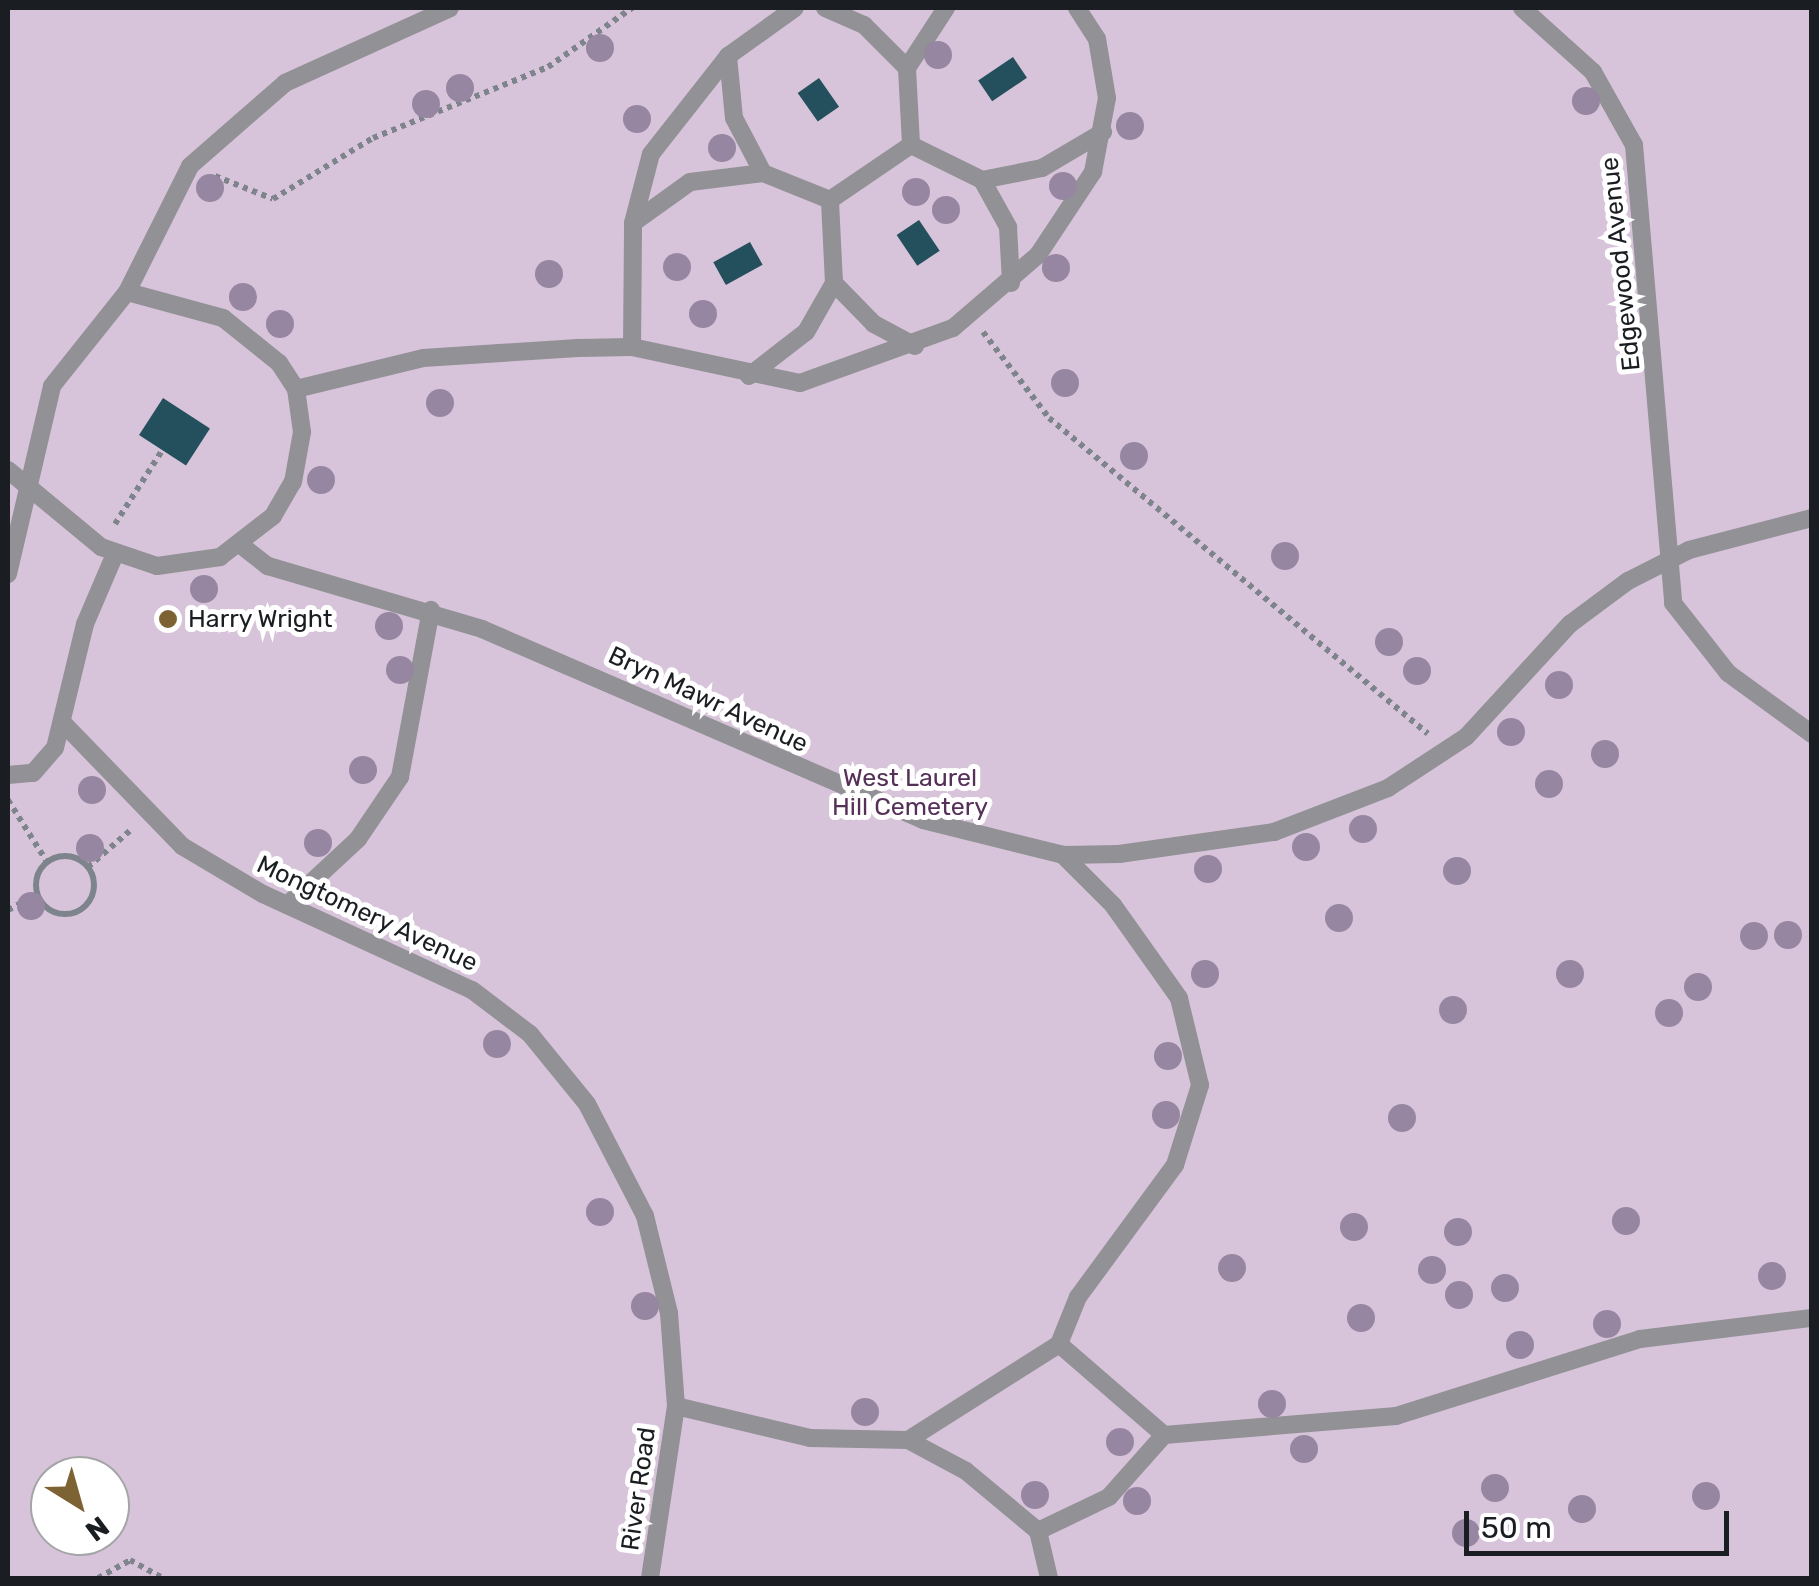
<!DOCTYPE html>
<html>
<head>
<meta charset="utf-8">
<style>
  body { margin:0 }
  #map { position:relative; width:1819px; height:1586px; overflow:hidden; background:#e5eef8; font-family:Rubik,sans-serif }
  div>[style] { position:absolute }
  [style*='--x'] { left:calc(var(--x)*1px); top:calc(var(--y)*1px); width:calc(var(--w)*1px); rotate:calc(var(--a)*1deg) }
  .green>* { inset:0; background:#d8c4da }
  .building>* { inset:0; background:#244f5c; transform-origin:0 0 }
  .path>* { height:6px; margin-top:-3px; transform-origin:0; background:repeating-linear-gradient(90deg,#7e848b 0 5px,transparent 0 10px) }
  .path>.ring { margin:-3px; padding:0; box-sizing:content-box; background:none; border:6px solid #7e848b; border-radius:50% }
  .service>* { height:18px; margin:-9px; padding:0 9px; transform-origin:9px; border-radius:9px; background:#919196 }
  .trees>* { width:28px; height:28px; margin:-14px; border-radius:50%; background:#9686a1 }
  .dots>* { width:28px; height:28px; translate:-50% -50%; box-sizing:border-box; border:5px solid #fff; border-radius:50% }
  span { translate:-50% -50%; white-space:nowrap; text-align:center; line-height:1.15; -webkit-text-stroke:10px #fff; paint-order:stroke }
  .street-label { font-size:25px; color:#1a1d21 }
  .poi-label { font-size:25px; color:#1a1d21 }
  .left { translate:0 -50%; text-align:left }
  .park-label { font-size:25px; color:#553059 }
  .frame { position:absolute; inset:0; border:10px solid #1a1d21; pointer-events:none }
  .north { position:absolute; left:30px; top:1456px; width:100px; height:100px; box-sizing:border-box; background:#fff; border:2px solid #a3a5a6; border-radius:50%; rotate:143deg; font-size:28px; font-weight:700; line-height:40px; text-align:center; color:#1a1d21 }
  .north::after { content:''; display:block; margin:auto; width:35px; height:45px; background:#7d6334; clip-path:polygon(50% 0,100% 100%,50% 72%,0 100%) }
  .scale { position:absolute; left:1464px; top:1511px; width:265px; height:45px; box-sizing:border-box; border:5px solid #1a1d21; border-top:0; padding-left:12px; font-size:30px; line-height:35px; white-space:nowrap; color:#1a1d21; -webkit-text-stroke:8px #fff; paint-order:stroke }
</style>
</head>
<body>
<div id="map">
  <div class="green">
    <i style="clip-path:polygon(evenodd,8px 8px,1811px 8px,1811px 1578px,8px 1578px,8px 8px,50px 1476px,110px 1476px,110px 1536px,50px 1536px,50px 1476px)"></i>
  </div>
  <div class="building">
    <i style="left:1013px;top:57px;width:25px;height:42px;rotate:56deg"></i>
    <i style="left:819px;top:78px;width:35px;height:26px;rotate:55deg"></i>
    <i style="left:919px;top:220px;width:37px;height:27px;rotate:56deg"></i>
    <i style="left:750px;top:242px;width:26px;height:42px;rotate:61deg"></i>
    <i style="left:163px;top:398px;width:56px;height:44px;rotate:33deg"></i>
  </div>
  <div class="path">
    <i style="--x:215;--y:176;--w:62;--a:21.6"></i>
    <i style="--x:273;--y:199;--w:117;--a:-31.4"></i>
    <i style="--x:373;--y:138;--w:189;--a:-22.1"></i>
    <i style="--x:548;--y:67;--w:103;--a:-35.1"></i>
    <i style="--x:983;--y:332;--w:108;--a:52.5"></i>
    <i style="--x:1049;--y:418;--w:493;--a:39.8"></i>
    <i style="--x:115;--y:524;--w:89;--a:-57.4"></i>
    <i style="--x:8;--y:800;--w:73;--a:57.8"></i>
    <i class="ring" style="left:36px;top:856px;width:52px;height:52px"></i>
    <i style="--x:88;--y:867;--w:58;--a:-40.8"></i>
    <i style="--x:8;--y:910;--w:34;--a:-28"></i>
    <i style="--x:98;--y:1578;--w:37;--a:-29"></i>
    <i style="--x:130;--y:1560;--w:37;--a:29"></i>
  </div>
  <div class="service">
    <i style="--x:825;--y:8;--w:43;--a:23.6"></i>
    <i style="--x:864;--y:25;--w:61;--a:45"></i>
    <i style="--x:907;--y:68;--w:77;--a:87"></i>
    <i style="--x:1522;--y:8;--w:96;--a:42"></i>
    <i style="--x:1593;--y:72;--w:84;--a:60.7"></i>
    <i style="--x:1634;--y:145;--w:460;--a:85.1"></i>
    <i style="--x:1673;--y:603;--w:89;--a:51.8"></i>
    <i style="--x:1728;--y:673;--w:104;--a:36"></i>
    <i style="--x:728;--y:56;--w:62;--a:84.5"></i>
    <i style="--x:734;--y:118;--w:62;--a:62.2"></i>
    <i style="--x:763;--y:173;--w:72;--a:21.9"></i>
    <i style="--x:907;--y:68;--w:72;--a:-57"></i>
    <i style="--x:982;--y:180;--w:61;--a:-11.3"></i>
    <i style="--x:1042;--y:168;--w:71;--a:-30.5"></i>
    <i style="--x:633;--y:223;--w:70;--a:-35.7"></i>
    <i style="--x:690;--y:182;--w:74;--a:-7"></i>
    <i style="--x:915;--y:346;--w:47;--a:-151.8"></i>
    <i style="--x:874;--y:324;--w:57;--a:-134.3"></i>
    <i style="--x:834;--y:283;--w:83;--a:-92.8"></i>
    <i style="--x:830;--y:200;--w:98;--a:-34.2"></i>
    <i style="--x:911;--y:145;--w:79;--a:26.2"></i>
    <i style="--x:982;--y:180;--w:54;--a:61"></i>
    <i style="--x:1008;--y:227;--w:56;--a:86.9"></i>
    <i style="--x:632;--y:347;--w:124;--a:-89.5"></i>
    <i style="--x:633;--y:223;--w:71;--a:-75.4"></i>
    <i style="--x:651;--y:154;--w:125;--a:-51.8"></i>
    <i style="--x:728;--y:56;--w:82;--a:-35.6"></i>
    <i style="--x:749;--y:376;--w:72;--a:-37.7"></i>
    <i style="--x:806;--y:332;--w:56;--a:-60.3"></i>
    <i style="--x:296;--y:389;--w:131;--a:-13.7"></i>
    <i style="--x:423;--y:358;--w:155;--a:-3.7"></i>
    <i style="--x:578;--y:348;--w:54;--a:-1.1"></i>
    <i style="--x:632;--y:347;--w:172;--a:12.1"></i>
    <i style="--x:800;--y:383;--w:163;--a:-19.8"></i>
    <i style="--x:953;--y:328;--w:112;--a:-40.7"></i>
    <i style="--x:1038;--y:255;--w:100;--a:-56.5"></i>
    <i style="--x:1093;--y:172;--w:75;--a:-79.3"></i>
    <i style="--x:1107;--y:98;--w:60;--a:-99.6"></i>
    <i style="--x:1097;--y:39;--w:37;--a:-123"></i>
    <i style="--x:8;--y:470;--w:121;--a:39.6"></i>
    <i style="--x:101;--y:547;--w:59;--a:18.7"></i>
    <i style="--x:157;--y:566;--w:64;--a:-8.1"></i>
    <i style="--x:220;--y:557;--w:67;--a:-37.7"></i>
    <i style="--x:273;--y:516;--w:39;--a:-60"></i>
    <i style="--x:293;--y:482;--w:51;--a:-79.8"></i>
    <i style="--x:302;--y:432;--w:43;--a:-97.9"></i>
    <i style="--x:296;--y:389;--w:31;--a:-123"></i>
    <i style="--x:279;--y:363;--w:72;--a:-141.2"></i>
    <i style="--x:223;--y:318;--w:99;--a:-164.8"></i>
    <i style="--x:242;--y:546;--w:33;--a:38"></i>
    <i style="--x:268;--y:566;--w:223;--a:16.4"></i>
    <i style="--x:482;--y:629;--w:481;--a:23.4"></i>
    <i style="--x:923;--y:820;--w:144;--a:14"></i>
    <i style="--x:1063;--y:855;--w:56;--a:-1"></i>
    <i style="--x:1119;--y:854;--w:157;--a:-8.1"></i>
    <i style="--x:1274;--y:832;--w:122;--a:-21.1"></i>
    <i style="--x:1388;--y:788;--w:93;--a:-33.2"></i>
    <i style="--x:1466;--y:737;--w:154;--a:-47.4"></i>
    <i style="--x:1570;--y:624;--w:72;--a:-36.6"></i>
    <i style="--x:1628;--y:581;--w:68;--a:-26.9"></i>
    <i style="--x:1689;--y:550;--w:127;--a:-14.6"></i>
    <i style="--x:8;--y:574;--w:193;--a:-76.8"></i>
    <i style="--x:52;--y:386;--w:120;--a:-51.4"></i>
    <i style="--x:127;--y:292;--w:141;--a:-63.4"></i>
    <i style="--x:190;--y:166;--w:126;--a:-41.1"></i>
    <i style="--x:285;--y:83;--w:181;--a:-24.4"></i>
    <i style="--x:62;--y:722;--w:173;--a:45.9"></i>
    <i style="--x:182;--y:846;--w:94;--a:30.7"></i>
    <i style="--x:263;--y:894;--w:230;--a:24.7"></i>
    <i style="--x:472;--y:990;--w:73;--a:37.2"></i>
    <i style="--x:530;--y:1034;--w:90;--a:50.8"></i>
    <i style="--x:587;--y:1104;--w:126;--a:62.6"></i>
    <i style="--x:645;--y:1216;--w:100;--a:76.1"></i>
    <i style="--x:669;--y:1313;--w:93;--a:85.7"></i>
    <i style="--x:676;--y:1406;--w:174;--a:98.6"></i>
    <i style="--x:8;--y:775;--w:25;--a:-5"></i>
    <i style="--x:33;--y:773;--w:33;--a:-49"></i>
    <i style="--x:55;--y:748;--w:128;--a:-76.4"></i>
    <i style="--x:85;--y:624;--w:76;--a:-66.8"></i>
    <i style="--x:287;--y:905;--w:97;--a:-42.9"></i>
    <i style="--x:358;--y:839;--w:75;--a:-55.9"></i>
    <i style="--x:400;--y:777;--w:170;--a:-79.5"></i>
    <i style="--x:1059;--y:1344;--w:139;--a:40.9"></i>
    <i style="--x:1164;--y:1435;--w:83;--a:131.6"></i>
    <i style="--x:1109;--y:1497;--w:79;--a:154.4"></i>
    <i style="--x:1038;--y:1531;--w:94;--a:-140.2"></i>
    <i style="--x:966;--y:1471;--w:66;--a:-151.9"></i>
    <i style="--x:908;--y:1440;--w:179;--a:-32.4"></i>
    <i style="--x:1059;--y:1344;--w:51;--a:-68"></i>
    <i style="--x:1078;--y:1297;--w:164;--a:-53.7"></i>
    <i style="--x:1175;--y:1165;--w:84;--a:-72.6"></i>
    <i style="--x:1200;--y:1085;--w:89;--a:-103.6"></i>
    <i style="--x:1179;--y:998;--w:114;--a:-125.4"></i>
    <i style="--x:1113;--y:905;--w:71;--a:-135"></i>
    <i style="--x:676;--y:1406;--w:138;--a:13.4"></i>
    <i style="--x:810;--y:1438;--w:98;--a:1.2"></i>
    <i style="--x:1164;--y:1435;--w:233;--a:-4.7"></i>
    <i style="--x:1396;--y:1416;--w:256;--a:-17.5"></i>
    <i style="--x:1640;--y:1339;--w:173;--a:-7"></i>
    <i style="--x:1038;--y:1531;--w:48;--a:76.8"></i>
  </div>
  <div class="trees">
    <i style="left:600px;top:48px"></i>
    <i style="left:938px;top:55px"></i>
    <i style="left:460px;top:88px"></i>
    <i style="left:1586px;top:101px"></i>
    <i style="left:426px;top:104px"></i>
    <i style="left:637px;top:119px"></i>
    <i style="left:1130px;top:126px"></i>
    <i style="left:722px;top:148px"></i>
    <i style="left:1063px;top:186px"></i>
    <i style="left:210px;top:188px"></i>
    <i style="left:916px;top:192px"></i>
    <i style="left:946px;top:210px"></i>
    <i style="left:677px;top:267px"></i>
    <i style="left:1056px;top:268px"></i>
    <i style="left:549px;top:274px"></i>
    <i style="left:243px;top:297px"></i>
    <i style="left:703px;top:314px"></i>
    <i style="left:280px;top:324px"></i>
    <i style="left:1065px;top:383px"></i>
    <i style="left:440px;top:403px"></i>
    <i style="left:1134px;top:456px"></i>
    <i style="left:321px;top:480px"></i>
    <i style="left:1285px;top:556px"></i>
    <i style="left:204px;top:589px"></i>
    <i style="left:389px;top:626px"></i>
    <i style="left:1389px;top:642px"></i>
    <i style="left:400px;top:670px"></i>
    <i style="left:1417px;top:671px"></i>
    <i style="left:1559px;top:685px"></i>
    <i style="left:1511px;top:732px"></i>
    <i style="left:1605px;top:754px"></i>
    <i style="left:363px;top:770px"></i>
    <i style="left:1549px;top:784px"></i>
    <i style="left:92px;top:790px"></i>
    <i style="left:1363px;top:829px"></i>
    <i style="left:318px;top:843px"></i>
    <i style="left:1306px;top:847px"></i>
    <i style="left:90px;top:848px"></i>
    <i style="left:1208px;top:869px"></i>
    <i style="left:1457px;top:871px"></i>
    <i style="left:31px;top:906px"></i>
    <i style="left:1339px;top:918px"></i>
    <i style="left:1788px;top:935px"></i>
    <i style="left:1754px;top:936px"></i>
    <i style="left:1205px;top:974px"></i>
    <i style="left:1570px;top:974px"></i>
    <i style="left:1698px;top:987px"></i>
    <i style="left:1453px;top:1010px"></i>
    <i style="left:1669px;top:1013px"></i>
    <i style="left:497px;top:1044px"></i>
    <i style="left:1168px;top:1056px"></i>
    <i style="left:1166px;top:1115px"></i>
    <i style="left:1402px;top:1118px"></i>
    <i style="left:600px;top:1212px"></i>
    <i style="left:1626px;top:1221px"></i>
    <i style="left:1354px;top:1227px"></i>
    <i style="left:1458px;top:1232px"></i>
    <i style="left:1232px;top:1268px"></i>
    <i style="left:1432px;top:1270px"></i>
    <i style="left:1772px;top:1276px"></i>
    <i style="left:1505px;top:1288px"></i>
    <i style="left:1459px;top:1295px"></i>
    <i style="left:645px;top:1306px"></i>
    <i style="left:1361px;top:1318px"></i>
    <i style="left:1607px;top:1324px"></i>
    <i style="left:1520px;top:1345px"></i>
    <i style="left:1272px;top:1404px"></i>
    <i style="left:865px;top:1412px"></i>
    <i style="left:1120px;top:1442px"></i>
    <i style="left:1304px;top:1449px"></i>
    <i style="left:1495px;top:1488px"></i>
    <i style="left:1035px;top:1495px"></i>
    <i style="left:1706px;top:1496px"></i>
    <i style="left:1137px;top:1501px"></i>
    <i style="left:1582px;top:1509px"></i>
    <i style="left:1466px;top:1533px"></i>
  </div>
  <div class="dots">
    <i style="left:168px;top:619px;background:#7d6334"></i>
  </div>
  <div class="street-label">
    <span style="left:1621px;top:264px;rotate:-96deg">Edgewood Avenue</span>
    <span style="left:708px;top:700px;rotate:25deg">Bryn Mawr Avenue</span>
    <span style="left:367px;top:914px;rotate:25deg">Mongtomery Avenue</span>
    <span style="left:639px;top:1489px;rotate:-82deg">River Road</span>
  </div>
  <div class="poi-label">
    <span class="left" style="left:188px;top:619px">Harry Wright</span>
  </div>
  <div class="park-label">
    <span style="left:910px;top:793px">West Laurel<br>Hill Cemetery</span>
  </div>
  <div class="frame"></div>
  <div class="north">N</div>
  <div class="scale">50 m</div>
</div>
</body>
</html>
